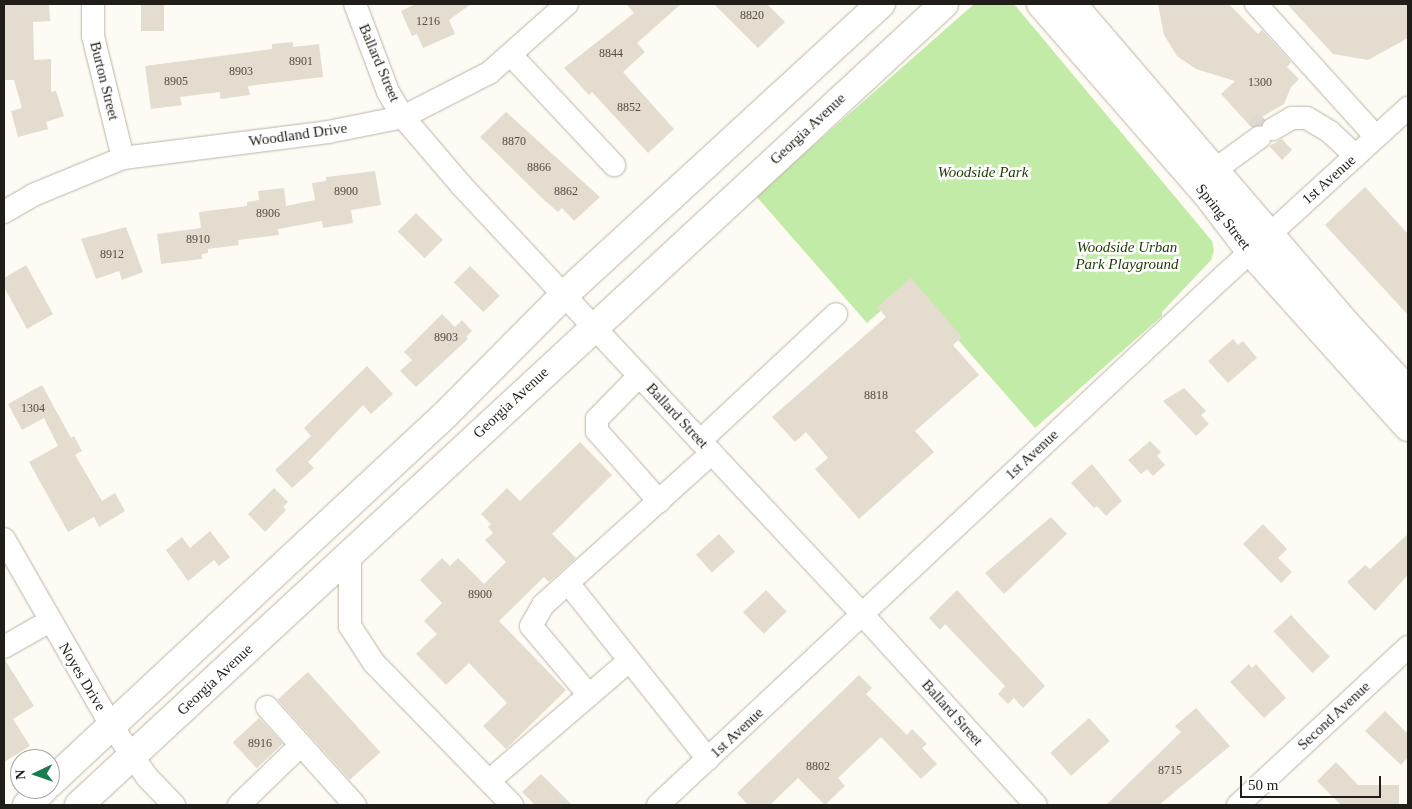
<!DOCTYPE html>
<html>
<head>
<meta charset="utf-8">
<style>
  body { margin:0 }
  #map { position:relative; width:1412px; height:809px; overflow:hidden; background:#fefbf5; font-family:"Times New Roman",serif }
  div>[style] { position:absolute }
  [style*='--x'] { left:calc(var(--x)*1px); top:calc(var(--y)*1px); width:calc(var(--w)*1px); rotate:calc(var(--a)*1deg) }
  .green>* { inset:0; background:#c1eba7 }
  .building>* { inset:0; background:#e4dcce; transform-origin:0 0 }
  .minor-tunnel>* { height:22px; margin-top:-11px; transform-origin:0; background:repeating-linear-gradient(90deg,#dddad4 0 22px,transparent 0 33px) }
  .roads { filter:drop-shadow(0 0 1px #bcb4a5) drop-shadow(0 0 1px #bcb4a5) }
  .minor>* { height:22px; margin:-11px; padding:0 11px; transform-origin:11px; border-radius:11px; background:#fff }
  .major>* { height:28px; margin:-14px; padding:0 14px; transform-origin:14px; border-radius:14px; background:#fff }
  span { translate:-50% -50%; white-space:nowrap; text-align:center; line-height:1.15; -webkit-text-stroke:5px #fff; paint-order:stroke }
  .number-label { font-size:12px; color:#524e46 }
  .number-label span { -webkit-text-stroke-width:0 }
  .street-label { font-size:15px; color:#211e19 }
  .park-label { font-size:15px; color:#1d3a01; font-style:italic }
  .frame { position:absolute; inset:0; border:5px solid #211e19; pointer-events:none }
  .north { position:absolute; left:10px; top:749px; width:50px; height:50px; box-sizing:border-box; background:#fff; border:1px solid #a6a5a3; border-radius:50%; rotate:267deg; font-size:14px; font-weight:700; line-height:20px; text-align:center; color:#211e19 }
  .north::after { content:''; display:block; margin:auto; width:18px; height:22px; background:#1b7b51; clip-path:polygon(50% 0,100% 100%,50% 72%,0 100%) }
  .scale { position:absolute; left:1240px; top:776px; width:141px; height:22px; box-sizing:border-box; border:2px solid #211e19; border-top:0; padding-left:6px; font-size:15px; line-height:18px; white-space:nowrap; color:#211e19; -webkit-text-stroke:4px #fff; paint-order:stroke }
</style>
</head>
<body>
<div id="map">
  <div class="green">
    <i style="clip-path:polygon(974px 4px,1014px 4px,1212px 241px,1214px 250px,1211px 260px,1162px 312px,1162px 316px,1035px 428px,910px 285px,867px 323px,756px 196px)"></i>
  </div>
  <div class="building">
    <i style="clip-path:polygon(4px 4px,49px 4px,50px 21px,33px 22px,34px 60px,51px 59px,51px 92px,56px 91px,64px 116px,46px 122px,48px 129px,18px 137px,11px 111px,22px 108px,14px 80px,5px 80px)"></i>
    <i style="left:141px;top:4px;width:23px;height:27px"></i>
    <i style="clip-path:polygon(416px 4px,471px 4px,449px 20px,455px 34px,423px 48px,417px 34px,412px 36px,401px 11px)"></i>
    <i style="clip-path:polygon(626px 4px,681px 4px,637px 43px,645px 52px,623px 72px,674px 129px,648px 153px,592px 92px,589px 95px,564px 68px,634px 13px)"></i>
    <i style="clip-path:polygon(714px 4px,767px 4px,785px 22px,758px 48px)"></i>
    <i style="clip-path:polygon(1158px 4px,1229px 4px,1258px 34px,1262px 30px,1291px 62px,1287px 67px,1299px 79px,1291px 87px,1284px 104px,1262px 117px,1265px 119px,1261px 124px,1251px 127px,1221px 94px,1235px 81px,1196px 69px,1177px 56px,1164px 35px)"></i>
    <i style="clip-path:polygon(1287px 4px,1408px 4px,1408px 38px,1368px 60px,1333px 54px)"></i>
    <i style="clip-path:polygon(293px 42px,293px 47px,319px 44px,323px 77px,248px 86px,250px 95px,220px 99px,220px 92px,180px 97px,182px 105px,151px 109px,145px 66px,272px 49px,272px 44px)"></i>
    <i style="clip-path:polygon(506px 112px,600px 197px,574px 221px,562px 208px,558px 212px,544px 200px,480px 137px)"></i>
    <i style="clip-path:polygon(1282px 139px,1292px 150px,1282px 160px,1269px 146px)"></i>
    <i style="clip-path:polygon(375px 171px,381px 205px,351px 210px,353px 223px,323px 228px,322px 221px,278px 229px,279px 235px,238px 240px,239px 245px,208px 249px,208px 253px,202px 254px,202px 259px,161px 264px,157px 234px,201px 228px,199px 212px,247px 206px,247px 202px,259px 200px,258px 191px,284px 188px,286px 206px,315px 200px,312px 183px,326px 181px,326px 177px)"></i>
    <i style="clip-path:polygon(1365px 187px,1408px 234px,1408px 315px,1325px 225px)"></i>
    <i style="left:416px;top:213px;width:38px;height:26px;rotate:45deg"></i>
    <i style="clip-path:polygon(126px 227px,143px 272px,122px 280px,119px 271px,96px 279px,81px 239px)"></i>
    <i style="clip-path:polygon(26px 265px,53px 314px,27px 329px,4px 287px,4px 278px)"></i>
    <i style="left:470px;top:266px;width:42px;height:23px;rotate:45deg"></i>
    <i style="clip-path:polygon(911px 278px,962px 337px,953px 345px,979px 375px,915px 431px,934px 452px,859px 519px,815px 469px,828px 458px,806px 432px,795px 442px,772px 417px,886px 317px,877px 307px)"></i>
    <i style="clip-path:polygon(442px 314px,455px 327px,462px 320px,472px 331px,466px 337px,468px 339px,416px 387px,400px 371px,412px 360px,404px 352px)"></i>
    <i style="clip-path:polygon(1233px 339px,1238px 345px,1243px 341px,1257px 358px,1228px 383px,1208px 361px)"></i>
    <i style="clip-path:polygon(367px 366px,393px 394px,371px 414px,363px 405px,308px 462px,314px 468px,292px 488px,275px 470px,311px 436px,304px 428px)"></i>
    <i style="clip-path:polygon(42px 385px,71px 438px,74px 436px,82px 451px,75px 455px,102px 501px,115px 493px,125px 511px,99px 527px,94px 517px,68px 532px,29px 462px,58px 446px,44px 418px,22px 430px,8px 404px)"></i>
    <i style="clip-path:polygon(1184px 388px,1206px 411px,1201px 415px,1209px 424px,1196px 436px,1163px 401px)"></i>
    <i style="clip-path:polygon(1150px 441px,1161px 452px,1157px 456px,1165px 465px,1153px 476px,1147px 469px,1141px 474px,1128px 460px)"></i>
    <i style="clip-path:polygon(580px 442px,612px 475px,552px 534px,576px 558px,549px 582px,544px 577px,499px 621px,566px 690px,506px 749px,483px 726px,507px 703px,469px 663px,446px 685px,416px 654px,437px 634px,424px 621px,442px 603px,420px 580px,442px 558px,450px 566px,458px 558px,484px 584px,506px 562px,485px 540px,493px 533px,488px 527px,491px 524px,481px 514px,507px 488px,520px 501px)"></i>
    <i style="clip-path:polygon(1092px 464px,1122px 501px,1106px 516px,1097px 506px,1094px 508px,1071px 483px)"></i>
    <i style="clip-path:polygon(274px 488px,288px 502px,283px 507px,286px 510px,265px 532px,248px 514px)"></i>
    <i style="clip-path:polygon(1051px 517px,1067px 534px,1004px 594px,985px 573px)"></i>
    <i style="clip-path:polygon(1263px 524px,1287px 549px,1278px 558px,1292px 572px,1281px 583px,1243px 544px)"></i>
    <i style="clip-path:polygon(210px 531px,230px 557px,219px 566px,214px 560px,188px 581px,166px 550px,182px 537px,190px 548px)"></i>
    <i style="left:719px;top:534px;width:24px;height:31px;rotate:48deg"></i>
    <i style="clip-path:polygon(1408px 534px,1408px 575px,1375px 611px,1347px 582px,1365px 565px,1370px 569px)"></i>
    <i style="left:766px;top:590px;width:30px;height:32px;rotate:46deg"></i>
    <i style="clip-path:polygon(957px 590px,1045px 686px,1023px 708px,1014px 698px,1008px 704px,998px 694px,1005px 686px,945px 624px,940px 630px,929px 618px)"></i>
    <i style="left:1291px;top:615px;width:57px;height:24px;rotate:47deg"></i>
    <i style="clip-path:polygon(5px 660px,34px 706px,13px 719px,30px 746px,4px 762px)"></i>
    <i style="clip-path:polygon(1249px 664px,1252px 668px,1256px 664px,1286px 698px,1264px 718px,1230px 682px)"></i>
    <i style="left:308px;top:672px;width:108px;height:41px;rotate:48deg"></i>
    <i style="clip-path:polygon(859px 675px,872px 688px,866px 694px,907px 735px,912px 729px,927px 744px,922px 748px,937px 764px,921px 779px,881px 737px,838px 778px,845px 786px,825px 805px,798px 778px,770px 805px,748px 805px,737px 793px)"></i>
    <i style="clip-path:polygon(1196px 708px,1230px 746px,1159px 805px,1106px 805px,1181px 732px,1175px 726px)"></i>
    <i style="clip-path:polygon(1385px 711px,1408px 734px,1408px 757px,1401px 765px,1365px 731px)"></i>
    <i style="left:259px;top:718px;width:35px;height:36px;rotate:47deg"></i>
    <i style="left:1089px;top:718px;width:31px;height:52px;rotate:48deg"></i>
    <i style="clip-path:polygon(1336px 762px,1358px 785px,1399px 785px,1399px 805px,1341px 805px,1317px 781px)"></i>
    <i style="clip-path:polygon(541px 774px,572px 805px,535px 805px,522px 792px)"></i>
  </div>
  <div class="minor-tunnel">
    <i style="--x:1254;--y:130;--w:15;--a:-37"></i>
  </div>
  <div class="roads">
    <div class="minor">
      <i style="--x:93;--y:4;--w:32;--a:90"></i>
      <i style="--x:93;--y:36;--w:126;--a:76.2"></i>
      <i style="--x:355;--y:4;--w:94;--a:69.4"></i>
      <i style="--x:388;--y:92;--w:29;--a:59"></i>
      <i style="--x:403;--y:117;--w:89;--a:49.5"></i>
      <i style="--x:461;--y:185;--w:587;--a:46.93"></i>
      <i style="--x:862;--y:614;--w:258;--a:47.7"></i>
      <i style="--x:1256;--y:4;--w:179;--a:47.9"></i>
      <i style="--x:511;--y:55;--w:151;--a:46.9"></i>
      <i style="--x:1273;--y:129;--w:22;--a:-30"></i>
      <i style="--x:1292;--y:118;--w:15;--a:0"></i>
      <i style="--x:1307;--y:118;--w:27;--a:31"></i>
      <i style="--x:1330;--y:132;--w:35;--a:43"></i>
      <i style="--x:1216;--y:169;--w:54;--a:-36"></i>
      <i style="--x:4;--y:212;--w:34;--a:-30"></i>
      <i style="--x:33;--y:195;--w:97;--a:-22.3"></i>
      <i style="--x:123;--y:158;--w:207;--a:-7.2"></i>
      <i style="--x:328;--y:132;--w:76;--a:-11.3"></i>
      <i style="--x:403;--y:117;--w:97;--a:-27.1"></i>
      <i style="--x:489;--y:73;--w:104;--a:-41.5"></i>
      <i style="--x:639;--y:376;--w:60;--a:134.3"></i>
      <i style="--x:597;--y:419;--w:12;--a:90"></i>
      <i style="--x:597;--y:431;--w:94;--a:48.5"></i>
      <i style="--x:700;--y:441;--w:186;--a:-43"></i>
      <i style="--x:4;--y:539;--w:215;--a:60.1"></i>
      <i style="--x:111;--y:725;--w:63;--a:55.3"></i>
      <i style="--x:147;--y:777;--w:39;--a:46"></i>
      <i style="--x:350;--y:555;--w:71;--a:90"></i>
      <i style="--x:350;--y:626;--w:44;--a:57"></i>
      <i style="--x:374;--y:663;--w:198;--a:45.8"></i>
      <i style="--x:568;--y:583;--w:225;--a:51.5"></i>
      <i style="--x:4;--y:647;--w:53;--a:-29.5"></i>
      <i style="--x:589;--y:695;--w:90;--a:-130"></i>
      <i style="--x:531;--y:626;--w:24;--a:-60"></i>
      <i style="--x:543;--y:605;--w:227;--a:-42"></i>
      <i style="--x:267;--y:707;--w:132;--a:48.1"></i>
      <i style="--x:490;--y:780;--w:183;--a:-40.6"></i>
      <i style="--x:239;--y:805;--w:86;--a:-44.1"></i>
      <i style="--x:658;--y:805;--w:776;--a:-43.07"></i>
      <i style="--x:1225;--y:275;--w:248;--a:-42.4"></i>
      <i style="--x:1238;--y:805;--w:232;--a:-42.9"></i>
    </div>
    <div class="major">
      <i style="--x:1041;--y:4;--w:251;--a:48.9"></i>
      <i style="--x:1206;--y:193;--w:74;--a:52.7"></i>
      <i style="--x:1251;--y:252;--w:235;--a:48.1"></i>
      <i style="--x:1072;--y:4;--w:424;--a:49.4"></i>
      <i style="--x:1348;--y:326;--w:88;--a:47.3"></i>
      <i style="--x:50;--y:783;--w:541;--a:-42.98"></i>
      <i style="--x:446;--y:414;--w:166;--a:-45.2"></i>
      <i style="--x:563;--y:296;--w:432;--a:-42.6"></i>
      <i style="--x:27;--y:805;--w:23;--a:-43"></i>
      <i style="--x:79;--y:805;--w:1179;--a:-42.8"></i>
    </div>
  </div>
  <div class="number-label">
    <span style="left:752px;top:16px">8820</span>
    <span style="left:428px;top:22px">1216</span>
    <span style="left:611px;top:54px">8844</span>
    <span style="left:301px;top:62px">8901</span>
    <span style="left:241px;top:72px">8903</span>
    <span style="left:176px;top:82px">8905</span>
    <span style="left:1260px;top:83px">1300</span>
    <span style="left:629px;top:108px">8852</span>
    <span style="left:514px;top:142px">8870</span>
    <span style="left:539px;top:168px">8866</span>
    <span style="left:346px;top:192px">8900</span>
    <span style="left:566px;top:192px">8862</span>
    <span style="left:268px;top:214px">8906</span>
    <span style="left:198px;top:240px">8910</span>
    <span style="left:112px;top:255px">8912</span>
    <span style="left:446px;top:338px">8903</span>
    <span style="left:876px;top:396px">8818</span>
    <span style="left:33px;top:409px">1304</span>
    <span style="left:480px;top:595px">8900</span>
    <span style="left:260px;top:744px">8916</span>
    <span style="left:818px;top:767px">8802</span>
    <span style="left:1170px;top:771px">8715</span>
  </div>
  <div class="street-label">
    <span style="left:379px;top:63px;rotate:67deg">Ballard Street</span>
    <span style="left:104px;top:81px;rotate:76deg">Burton Street</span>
    <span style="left:808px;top:129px;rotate:-43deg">Georgia Avenue</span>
    <span style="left:298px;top:135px;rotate:-8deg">Woodland Drive</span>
    <span style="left:1329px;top:180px;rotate:-42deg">1st Avenue</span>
    <span style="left:1223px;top:217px;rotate:52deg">Spring Street</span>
    <span style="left:511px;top:403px;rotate:-43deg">Georgia Avenue</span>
    <span style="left:677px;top:416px;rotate:47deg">Ballard Street</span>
    <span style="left:1032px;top:455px;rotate:-43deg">1st Avenue</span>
    <span style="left:82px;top:677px;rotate:59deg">Noyes Drive</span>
    <span style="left:215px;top:680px;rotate:-43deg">Georgia Avenue</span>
    <span style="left:952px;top:713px;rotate:48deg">Ballard Street</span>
    <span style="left:1334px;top:716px;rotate:-43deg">Second Avenue</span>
    <span style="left:737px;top:733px;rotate:-43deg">1st Avenue</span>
  </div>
  <div class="park-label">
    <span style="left:983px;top:173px">Woodside Park</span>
    <span style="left:1127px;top:256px">Woodside Urban<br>Park Playground</span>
  </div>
  <div class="frame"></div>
  <div class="north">N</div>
  <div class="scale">50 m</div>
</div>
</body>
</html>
